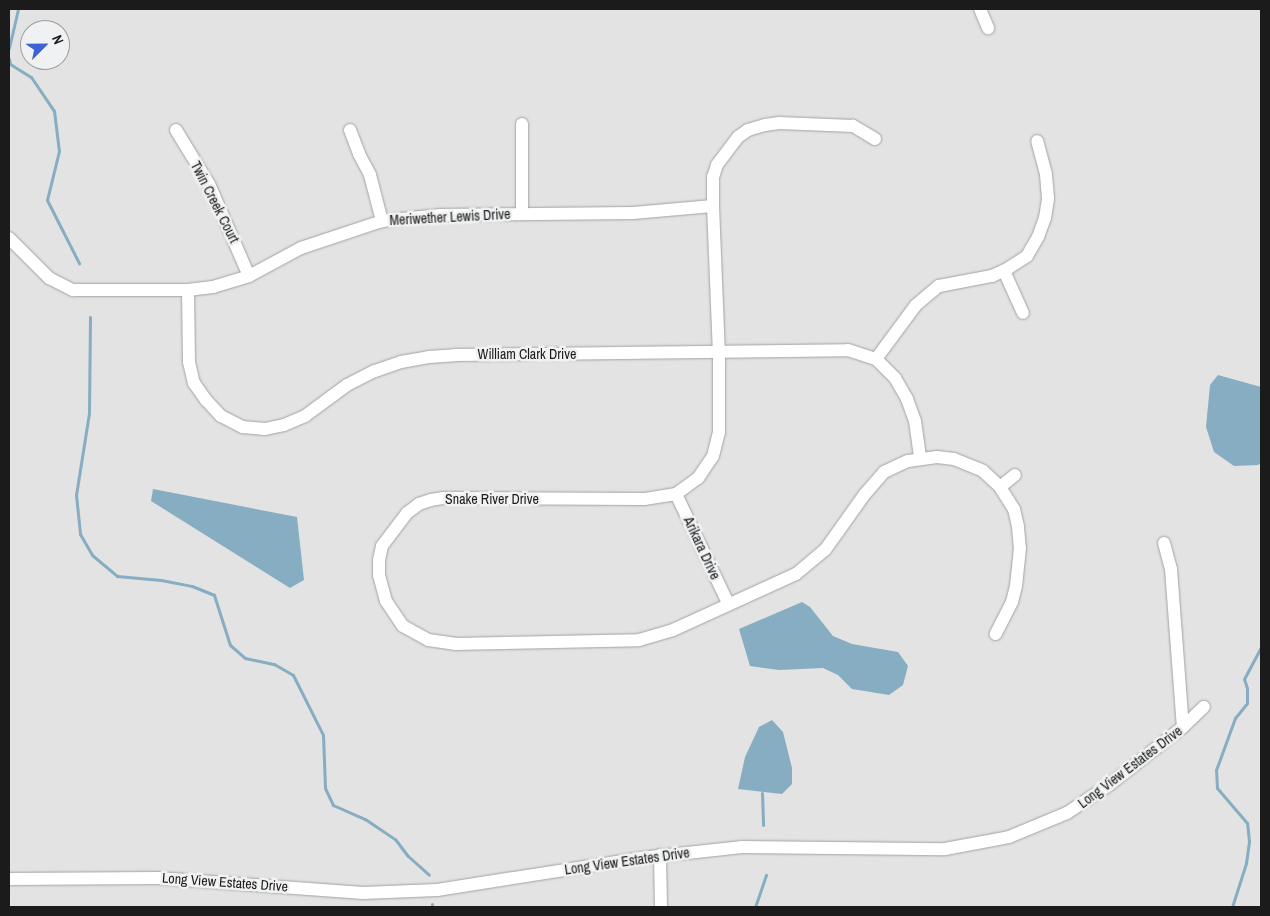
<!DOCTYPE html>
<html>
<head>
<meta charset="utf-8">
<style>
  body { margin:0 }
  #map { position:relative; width:1270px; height:916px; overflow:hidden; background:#e3e3e4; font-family:"Archivo Narrow",sans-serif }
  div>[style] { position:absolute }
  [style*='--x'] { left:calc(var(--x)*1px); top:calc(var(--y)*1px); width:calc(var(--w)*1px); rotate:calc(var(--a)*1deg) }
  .water>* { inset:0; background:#86adc1 }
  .stream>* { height:3px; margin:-1.5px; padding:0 1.5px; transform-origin:1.5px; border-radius:1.5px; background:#86adc1 }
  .roads { filter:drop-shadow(0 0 1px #a2a2a3) drop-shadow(0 0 1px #a2a2a3) }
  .minor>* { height:12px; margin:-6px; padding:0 6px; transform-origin:6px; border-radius:6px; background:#fff }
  span { translate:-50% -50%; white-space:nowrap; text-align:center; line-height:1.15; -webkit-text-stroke:5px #f0f1f2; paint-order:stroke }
  .street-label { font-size:14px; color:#1b1b1b }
  .frame { position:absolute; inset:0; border:10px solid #1b1b1b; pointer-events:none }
  .north { position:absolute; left:20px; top:20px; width:50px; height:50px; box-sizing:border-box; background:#f0f1f2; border:1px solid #9b9b9c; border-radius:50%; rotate:67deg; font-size:14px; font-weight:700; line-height:20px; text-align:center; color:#1b1b1b }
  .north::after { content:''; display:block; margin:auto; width:18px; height:22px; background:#3c62d3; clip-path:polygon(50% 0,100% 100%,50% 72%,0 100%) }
</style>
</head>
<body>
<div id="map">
  <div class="water">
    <i style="clip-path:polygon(1218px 375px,1261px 387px,1261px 463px,1258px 465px,1234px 466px,1214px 452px,1206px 427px,1210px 385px)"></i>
    <i style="clip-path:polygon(153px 489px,297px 517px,304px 580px,290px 588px,151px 501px)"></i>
    <i style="clip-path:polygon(802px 602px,810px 607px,833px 636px,852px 644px,898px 652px,908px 666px,903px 685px,889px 695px,852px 689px,838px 675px,823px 668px,779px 670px,750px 666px,739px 629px)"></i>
    <i style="clip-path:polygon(772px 720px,783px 732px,792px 768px,792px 784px,782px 794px,738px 789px,745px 757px,759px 727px)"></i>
  </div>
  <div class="stream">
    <i style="--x:9;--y:48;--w:40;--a:-77"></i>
    <i style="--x:9;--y:59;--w:5;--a:79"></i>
    <i style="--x:10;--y:64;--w:25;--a:32"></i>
    <i style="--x:31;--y:77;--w:41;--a:55.9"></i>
    <i style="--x:54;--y:111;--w:40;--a:82.9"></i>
    <i style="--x:59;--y:151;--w:50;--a:103.8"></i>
    <i style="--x:47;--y:200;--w:71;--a:63.1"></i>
    <i style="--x:90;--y:317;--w:96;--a:90.6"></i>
    <i style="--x:89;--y:413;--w:83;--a:99"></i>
    <i style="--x:76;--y:495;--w:39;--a:84"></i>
    <i style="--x:80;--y:534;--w:24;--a:60"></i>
    <i style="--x:92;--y:555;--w:33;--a:40"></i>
    <i style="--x:117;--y:576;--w:44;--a:5.2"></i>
    <i style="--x:161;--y:580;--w:32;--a:11"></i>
    <i style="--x:192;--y:586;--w:24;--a:22"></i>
    <i style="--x:214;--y:595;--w:52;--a:72.3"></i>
    <i style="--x:230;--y:645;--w:20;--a:41"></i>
    <i style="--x:245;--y:658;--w:30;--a:12"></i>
    <i style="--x:274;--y:664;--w:22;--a:30"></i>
    <i style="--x:293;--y:675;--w:67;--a:63.4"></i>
    <i style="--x:323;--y:735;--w:53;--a:87.8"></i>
    <i style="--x:325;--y:788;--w:19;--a:65"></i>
    <i style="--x:333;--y:805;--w:35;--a:24"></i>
    <i style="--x:365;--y:819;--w:36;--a:34"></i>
    <i style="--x:395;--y:839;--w:21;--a:53"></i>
    <i style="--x:408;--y:856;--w:28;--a:42"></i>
    <i style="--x:762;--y:793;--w:32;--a:88"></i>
    <i style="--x:432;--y:904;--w:3;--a:90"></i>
    <i style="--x:755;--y:907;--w:34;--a:-71"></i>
    <i style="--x:1232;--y:907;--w:46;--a:-72.3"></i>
    <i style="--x:1246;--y:863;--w:22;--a:-82"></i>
    <i style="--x:1249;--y:841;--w:18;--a:-96"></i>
    <i style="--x:1247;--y:823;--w:46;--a:-130.6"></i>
    <i style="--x:1217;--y:788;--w:18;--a:-93"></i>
    <i style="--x:1216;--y:770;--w:55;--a:-69.9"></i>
    <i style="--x:1235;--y:718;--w:19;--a:-51"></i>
    <i style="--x:1247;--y:703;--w:15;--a:-90"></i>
    <i style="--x:1247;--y:688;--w:9;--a:-108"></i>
    <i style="--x:1244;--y:679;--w:36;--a:-62"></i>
  </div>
  <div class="roads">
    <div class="minor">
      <i style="--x:980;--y:9;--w:21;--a:67"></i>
      <i style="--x:522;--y:124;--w:89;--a:90"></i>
      <i style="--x:176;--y:130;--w:63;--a:58.6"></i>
      <i style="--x:209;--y:184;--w:100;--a:66.5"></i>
      <i style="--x:350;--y:130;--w:26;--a:69"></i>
      <i style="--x:359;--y:154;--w:24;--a:62"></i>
      <i style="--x:370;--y:175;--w:48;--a:75.4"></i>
      <i style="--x:875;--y:139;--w:26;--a:-149"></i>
      <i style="--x:853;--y:126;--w:74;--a:-177.7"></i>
      <i style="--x:779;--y:123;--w:14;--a:172"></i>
      <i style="--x:765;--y:125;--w:18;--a:164"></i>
      <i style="--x:748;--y:130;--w:12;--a:145"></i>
      <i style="--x:738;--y:137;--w:35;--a:127"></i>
      <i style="--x:717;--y:165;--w:13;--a:108"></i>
      <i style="--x:713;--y:177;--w:29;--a:90"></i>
      <i style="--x:713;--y:206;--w:147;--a:87.7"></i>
      <i style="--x:719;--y:353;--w:79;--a:90"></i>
      <i style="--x:719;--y:432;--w:25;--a:104"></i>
      <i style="--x:713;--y:456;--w:27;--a:124"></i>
      <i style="--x:698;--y:478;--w:27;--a:144"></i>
      <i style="--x:676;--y:494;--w:31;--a:171"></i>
      <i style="--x:645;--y:499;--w:202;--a:-179.7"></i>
      <i style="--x:443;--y:498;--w:12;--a:171"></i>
      <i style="--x:431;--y:500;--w:13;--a:162"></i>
      <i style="--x:419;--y:504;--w:15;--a:143"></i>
      <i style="--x:407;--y:513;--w:41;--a:127.1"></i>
      <i style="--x:382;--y:546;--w:14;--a:102"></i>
      <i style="--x:379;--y:560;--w:15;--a:90"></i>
      <i style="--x:379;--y:575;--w:27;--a:75"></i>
      <i style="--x:386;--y:601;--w:30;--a:56"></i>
      <i style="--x:403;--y:626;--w:29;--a:29"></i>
      <i style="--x:428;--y:640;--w:27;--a:8"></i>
      <i style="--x:455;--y:644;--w:184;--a:-1.2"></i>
      <i style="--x:639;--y:640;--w:35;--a:-16"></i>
      <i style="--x:673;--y:630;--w:135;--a:-24.5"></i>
      <i style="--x:796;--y:574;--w:38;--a:-40"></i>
      <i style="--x:825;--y:550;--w:69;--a:-54.5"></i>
      <i style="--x:865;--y:494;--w:29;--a:-49"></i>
      <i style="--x:884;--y:472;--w:26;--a:-25"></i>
      <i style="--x:908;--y:461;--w:29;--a:-8"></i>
      <i style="--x:937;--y:457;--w:17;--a:7"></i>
      <i style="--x:954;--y:459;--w:31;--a:22"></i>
      <i style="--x:983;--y:471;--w:23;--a:43"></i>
      <i style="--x:1000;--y:487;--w:26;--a:58"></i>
      <i style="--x:1014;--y:509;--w:18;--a:77"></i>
      <i style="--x:1018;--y:527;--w:21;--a:85"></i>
      <i style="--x:1020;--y:548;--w:38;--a:96"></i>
      <i style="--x:1016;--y:586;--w:16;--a:104"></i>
      <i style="--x:1012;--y:602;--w:36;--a:117"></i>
      <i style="--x:9;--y:238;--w:57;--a:45"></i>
      <i style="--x:49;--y:278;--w:27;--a:27"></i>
      <i style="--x:73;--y:290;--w:115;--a:0"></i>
      <i style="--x:188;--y:290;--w:25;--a:-7"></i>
      <i style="--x:213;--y:287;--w:38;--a:-17"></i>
      <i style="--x:249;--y:276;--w:59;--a:-28.3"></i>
      <i style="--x:301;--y:248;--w:85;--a:-18.4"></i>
      <i style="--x:382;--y:221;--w:59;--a:-5.8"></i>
      <i style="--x:441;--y:215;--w:192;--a:-0.6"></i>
      <i style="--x:633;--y:213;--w:80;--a:-5"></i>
      <i style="--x:1004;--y:271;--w:46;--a:65.7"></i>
      <i style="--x:188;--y:290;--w:72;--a:89.2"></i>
      <i style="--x:189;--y:362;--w:22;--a:77"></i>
      <i style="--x:194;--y:383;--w:21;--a:55"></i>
      <i style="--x:206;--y:400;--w:22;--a:47"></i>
      <i style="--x:221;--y:416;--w:25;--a:27"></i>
      <i style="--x:243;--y:427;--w:22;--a:5"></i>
      <i style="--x:265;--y:429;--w:19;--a:-12"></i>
      <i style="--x:284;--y:425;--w:23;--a:-23"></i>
      <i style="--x:305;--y:416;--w:52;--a:-36.4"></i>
      <i style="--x:347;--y:385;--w:31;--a:-27"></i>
      <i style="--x:375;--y:371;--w:28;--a:-19"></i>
      <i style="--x:401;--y:362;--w:28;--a:-10"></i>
      <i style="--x:429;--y:357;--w:26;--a:-4"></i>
      <i style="--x:455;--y:355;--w:393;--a:-0.7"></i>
      <i style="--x:848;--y:350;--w:29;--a:18"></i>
      <i style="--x:876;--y:359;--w:27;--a:45"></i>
      <i style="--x:895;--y:378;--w:24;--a:60"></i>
      <i style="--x:907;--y:399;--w:23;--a:70"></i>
      <i style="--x:915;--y:421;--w:37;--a:82"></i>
      <i style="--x:876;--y:359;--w:67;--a:-53.5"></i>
      <i style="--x:916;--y:305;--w:30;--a:-40"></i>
      <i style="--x:939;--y:286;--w:54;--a:-10.7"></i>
      <i style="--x:992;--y:276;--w:17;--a:-25"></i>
      <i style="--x:1007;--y:269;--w:24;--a:-33"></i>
      <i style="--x:1027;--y:256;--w:22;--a:-60"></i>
      <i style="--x:1038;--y:237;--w:20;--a:-70"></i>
      <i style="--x:1045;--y:218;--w:20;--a:-81"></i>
      <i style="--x:1048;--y:198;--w:24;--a:-95"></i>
      <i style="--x:1046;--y:174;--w:34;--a:-105"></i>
      <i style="--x:1000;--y:487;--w:19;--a:-39"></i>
      <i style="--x:676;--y:494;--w:121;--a:64.5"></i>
      <i style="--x:1164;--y:543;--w:27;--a:75"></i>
      <i style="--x:1171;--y:569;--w:158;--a:85.7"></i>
      <i style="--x:660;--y:855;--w:52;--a:88.9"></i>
      <i style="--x:9;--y:879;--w:149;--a:-0.4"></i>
      <i style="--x:158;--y:878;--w:206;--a:4.2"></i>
      <i style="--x:363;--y:893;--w:74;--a:-2.3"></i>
      <i style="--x:437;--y:890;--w:206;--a:-8.9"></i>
      <i style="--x:641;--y:858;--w:102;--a:-6.2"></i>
      <i style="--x:742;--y:847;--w:203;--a:0.6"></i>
      <i style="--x:945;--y:849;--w:65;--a:-10.6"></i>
      <i style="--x:1009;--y:837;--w:63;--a:-22.5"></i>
      <i style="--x:1067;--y:813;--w:50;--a:-33.7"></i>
      <i style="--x:1109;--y:785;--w:94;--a:-38.1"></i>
      <i style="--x:1183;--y:727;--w:29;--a:-44"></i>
    </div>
  </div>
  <div class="street-label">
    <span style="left:215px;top:202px;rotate:63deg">Twin Creek Court</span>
    <span style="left:450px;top:217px;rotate:-3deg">Meriwether Lewis Drive</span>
    <span style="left:527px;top:354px">William Clark Drive</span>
    <span style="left:492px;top:499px">Snake River Drive</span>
    <span style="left:702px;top:548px;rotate:65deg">Arikara Drive</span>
    <span style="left:1130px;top:767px;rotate:-37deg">Long View Estates Drive</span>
    <span style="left:627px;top:861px;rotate:-8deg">Long View Estates Drive</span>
    <span style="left:225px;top:882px;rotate:4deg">Long View Estates Drive</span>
  </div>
  <div class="frame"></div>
  <div class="north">N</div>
</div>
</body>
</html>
